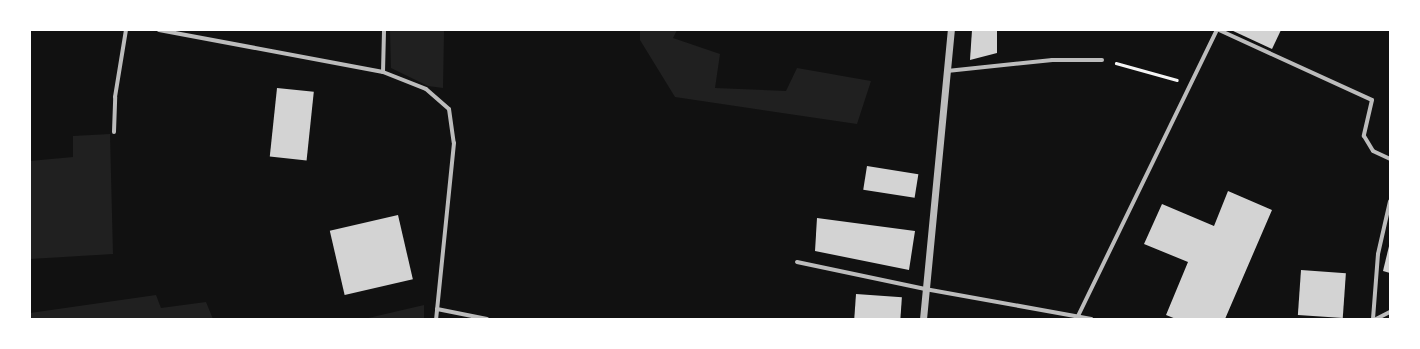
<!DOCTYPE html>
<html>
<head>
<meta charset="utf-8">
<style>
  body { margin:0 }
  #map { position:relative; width:1420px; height:349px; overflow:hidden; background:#111; font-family:"Golos Text",sans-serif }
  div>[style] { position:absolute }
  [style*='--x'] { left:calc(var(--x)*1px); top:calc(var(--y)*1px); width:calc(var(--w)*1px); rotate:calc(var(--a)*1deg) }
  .green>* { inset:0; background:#202020 }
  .building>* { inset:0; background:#d3d3d3; transform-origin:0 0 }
  .path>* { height:2.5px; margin:-1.25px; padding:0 1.25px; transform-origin:1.25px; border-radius:1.25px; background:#f5f5f5 }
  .minor>* { height:4px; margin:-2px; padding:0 2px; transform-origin:2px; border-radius:2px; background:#bcbcbc }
  .tertiary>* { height:7px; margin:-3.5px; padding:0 3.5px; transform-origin:3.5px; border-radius:3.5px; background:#bcbcbc }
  span { translate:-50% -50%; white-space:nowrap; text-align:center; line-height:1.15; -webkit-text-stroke:3px #fff; paint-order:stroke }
  .frame { position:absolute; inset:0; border:31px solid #fff; pointer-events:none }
</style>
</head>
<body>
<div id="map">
  <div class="green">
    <i style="clip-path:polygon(390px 30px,444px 30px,443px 88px,428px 86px,391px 68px)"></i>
    <i style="clip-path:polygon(640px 30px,677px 30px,673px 38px,720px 54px,715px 88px,786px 91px,797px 68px,871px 81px,857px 124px,675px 97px,640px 40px)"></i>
    <i style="clip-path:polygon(110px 134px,113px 254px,30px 259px,30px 161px,73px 157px,73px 136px)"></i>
    <i style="clip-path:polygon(156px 295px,161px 308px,206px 302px,213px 319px,30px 319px,30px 313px)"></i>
    <i style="clip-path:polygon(424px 305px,424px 319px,364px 319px)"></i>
  </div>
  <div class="building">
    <i style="clip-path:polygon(972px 30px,997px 30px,997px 53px,970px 60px)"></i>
    <i style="clip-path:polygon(1231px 30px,1281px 30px,1272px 49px)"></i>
    <i style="left:277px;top:88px;width:37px;height:69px;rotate:6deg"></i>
    <i style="left:867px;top:166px;width:52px;height:24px;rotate:9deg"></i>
    <i style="clip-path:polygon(1228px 191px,1272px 210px,1225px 319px,1176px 319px,1166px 315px,1188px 262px,1144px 244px,1162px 204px,1214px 226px)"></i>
    <i style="left:398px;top:215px;width:66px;height:70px;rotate:77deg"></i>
    <i style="clip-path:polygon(817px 218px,915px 231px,909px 270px,815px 251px)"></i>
    <i style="clip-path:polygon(1390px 242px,1390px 273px,1383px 271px)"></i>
    <i style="left:1301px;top:270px;width:45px;height:45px;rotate:4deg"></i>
    <i style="left:856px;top:294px;width:46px;height:25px;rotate:4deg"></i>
  </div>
  <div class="path">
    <i style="--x:1116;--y:63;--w:63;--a:15.6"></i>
  </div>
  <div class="minor">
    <i style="--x:159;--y:30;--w:228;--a:10.6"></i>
    <i style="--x:383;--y:72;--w:46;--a:21.6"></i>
    <i style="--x:426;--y:89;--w:30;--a:41"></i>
    <i style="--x:449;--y:109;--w:34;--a:82"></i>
    <i style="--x:454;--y:143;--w:177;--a:95.8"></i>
    <i style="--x:1219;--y:30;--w:168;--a:24.6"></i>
    <i style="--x:1372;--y:100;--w:37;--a:103"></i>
    <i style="--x:1364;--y:136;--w:17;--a:59"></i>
    <i style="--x:1373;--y:151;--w:19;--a:25"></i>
    <i style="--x:947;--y:71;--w:106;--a:-6"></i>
    <i style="--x:1052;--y:60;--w:50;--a:0"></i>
    <i style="--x:383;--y:72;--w:42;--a:-88.6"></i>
    <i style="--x:114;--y:132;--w:35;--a:-88"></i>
    <i style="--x:115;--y:97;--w:68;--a:-80.7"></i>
    <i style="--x:797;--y:262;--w:131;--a:11.9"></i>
    <i style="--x:925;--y:289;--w:169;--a:10.2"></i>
    <i style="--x:437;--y:309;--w:51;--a:11.3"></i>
    <i style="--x:1078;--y:316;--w:318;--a:-64.1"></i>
    <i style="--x:1373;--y:319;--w:65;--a:-85.6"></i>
    <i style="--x:1378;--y:254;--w:54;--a:-77.2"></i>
    <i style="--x:1376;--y:319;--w:16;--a:-27"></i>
  </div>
  <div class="tertiary">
    <i style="--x:923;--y:319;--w:290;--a:-84.5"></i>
  </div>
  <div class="frame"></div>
</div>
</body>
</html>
